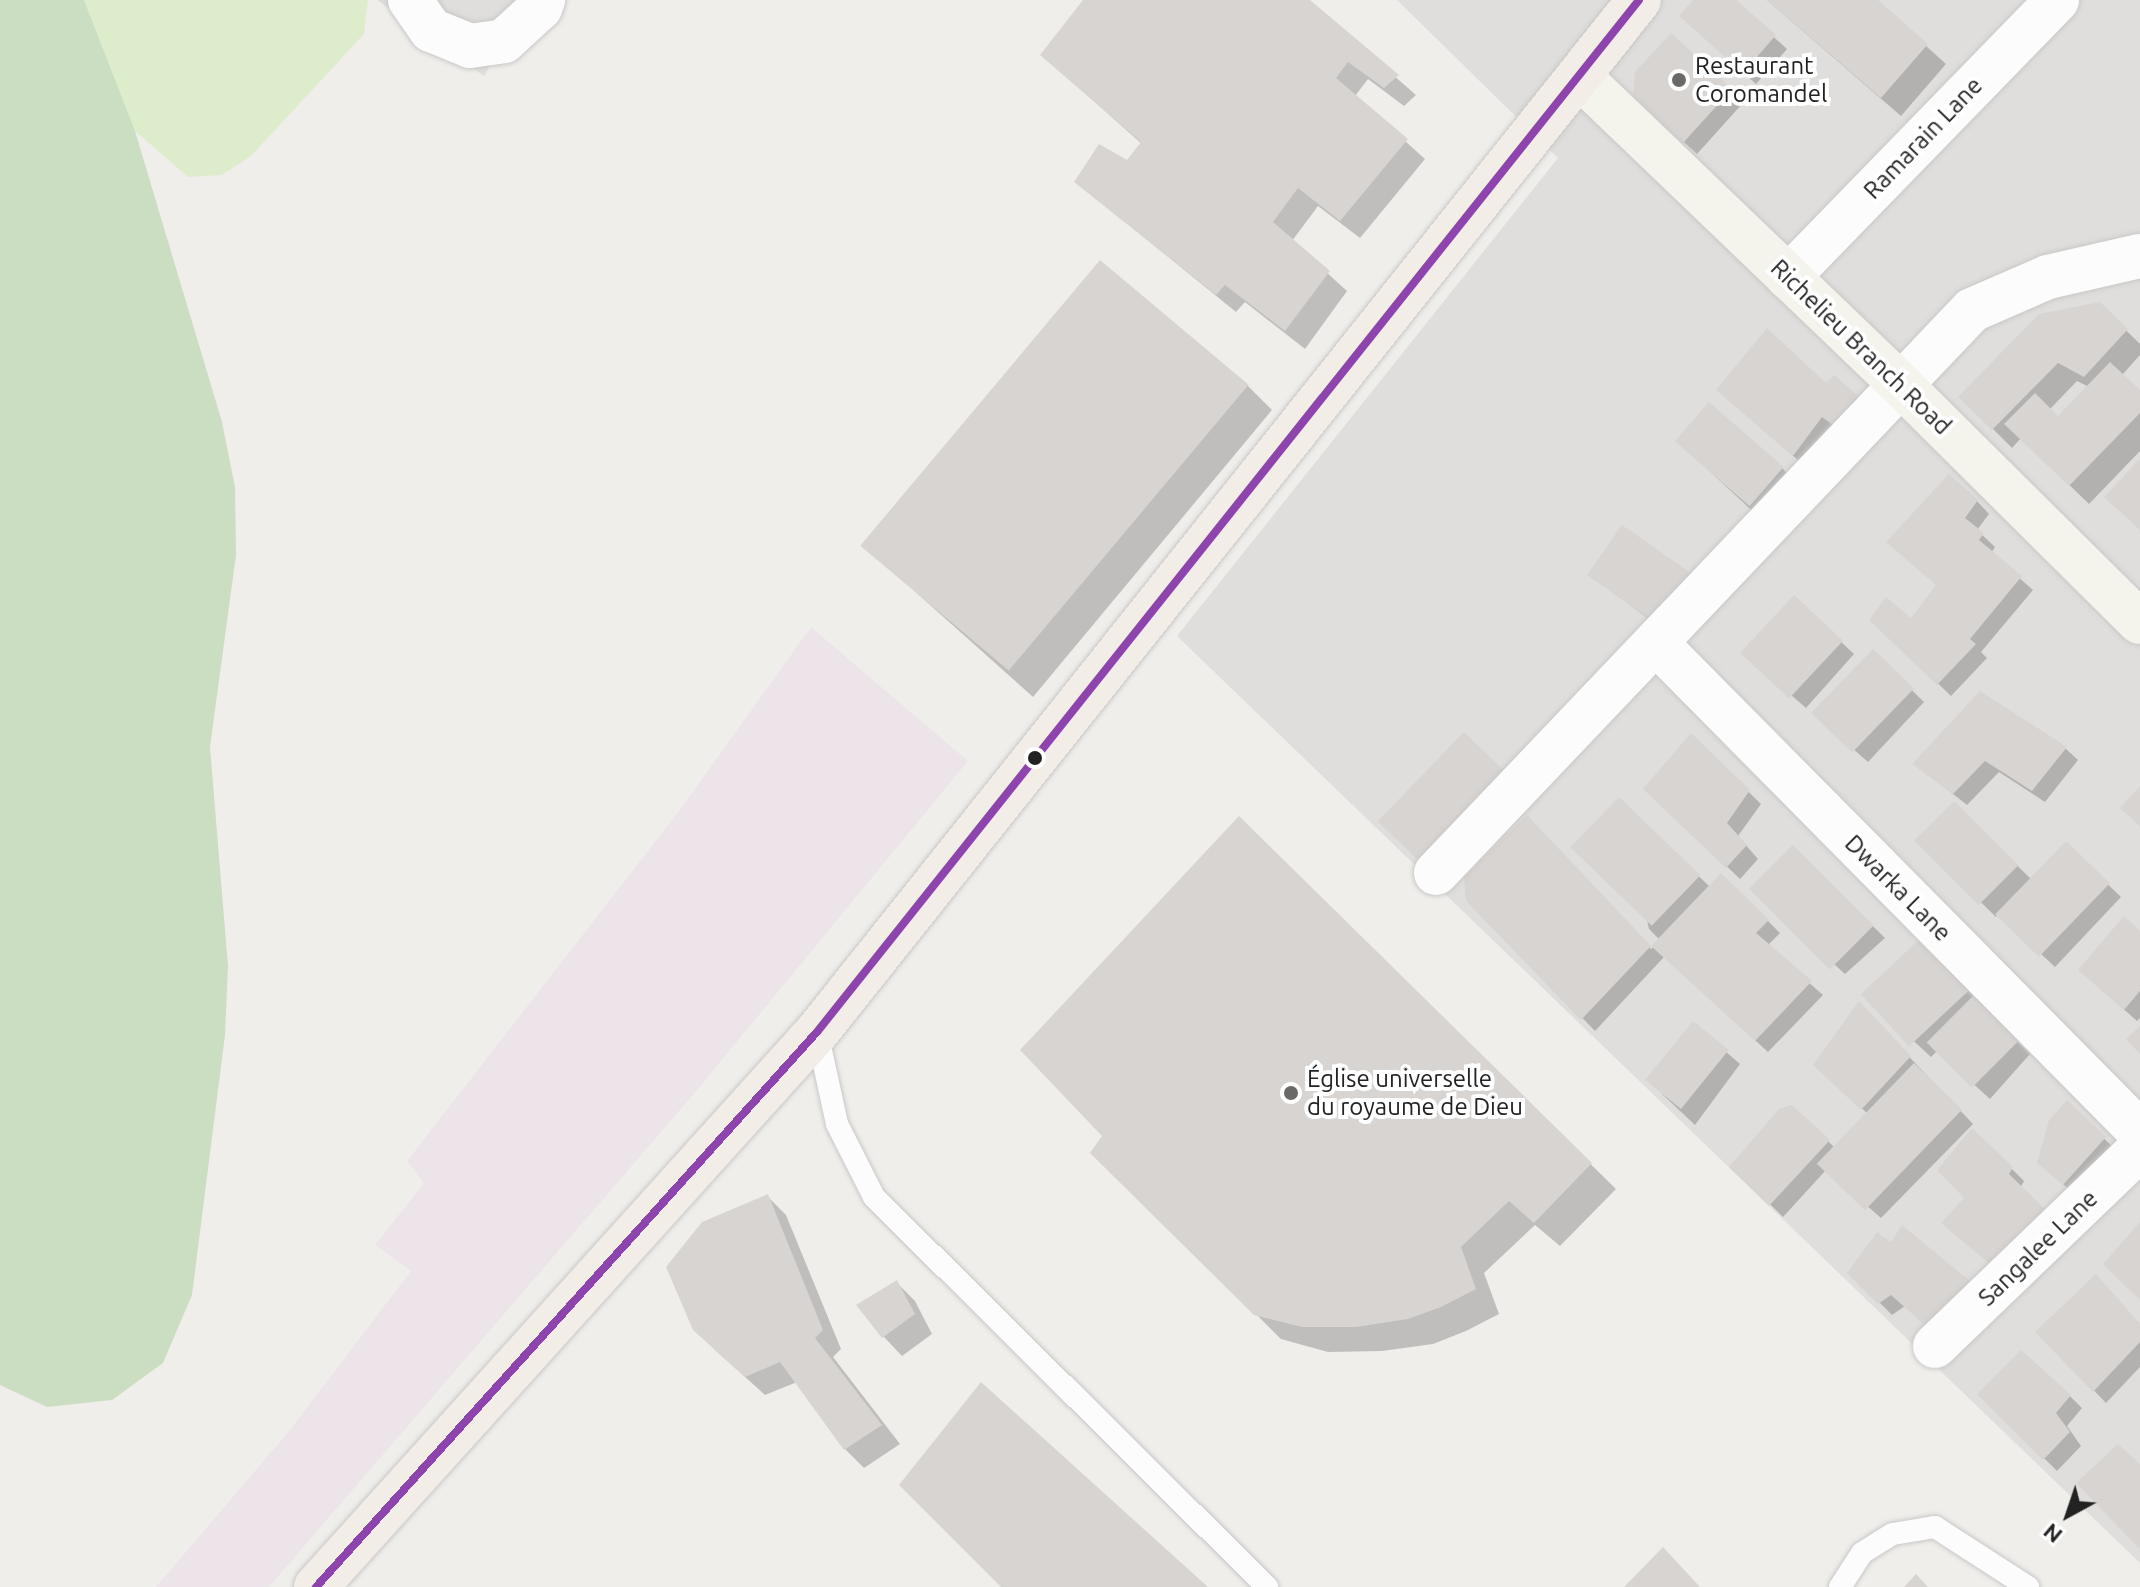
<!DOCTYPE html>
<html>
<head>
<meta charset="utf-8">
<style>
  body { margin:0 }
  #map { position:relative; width:2140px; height:1587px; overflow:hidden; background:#f0eeeb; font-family:Ubuntu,sans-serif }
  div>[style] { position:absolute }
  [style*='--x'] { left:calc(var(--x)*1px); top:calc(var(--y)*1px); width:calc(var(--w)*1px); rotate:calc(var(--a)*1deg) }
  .residential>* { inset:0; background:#dfdedc }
  .industrial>* { inset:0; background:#ede4e9 }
  .grass>* { inset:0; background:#ddeccb }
  .forest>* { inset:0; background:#cbdec1 }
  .shadow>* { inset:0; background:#0003 }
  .building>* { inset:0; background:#d7d4d2; transform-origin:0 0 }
  .roads { filter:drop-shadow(0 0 2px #c9c8c7) drop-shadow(0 0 2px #c9c8c7) }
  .lane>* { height:22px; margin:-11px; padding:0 11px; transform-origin:11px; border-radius:11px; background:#fdfcfc }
  .street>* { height:44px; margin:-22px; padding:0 22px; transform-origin:22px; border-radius:22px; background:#fdfcfc }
  .secondary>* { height:44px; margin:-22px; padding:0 22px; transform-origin:22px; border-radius:22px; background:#f4f4ed }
  .primary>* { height:44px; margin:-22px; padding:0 22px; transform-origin:22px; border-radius:22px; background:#f3ede7 }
  .bus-1>* { height:8px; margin:-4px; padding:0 4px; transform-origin:4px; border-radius:4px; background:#8e44ad }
  .dots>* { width:22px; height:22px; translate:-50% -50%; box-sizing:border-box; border:4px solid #fff; border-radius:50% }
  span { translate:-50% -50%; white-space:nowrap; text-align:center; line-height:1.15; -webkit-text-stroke:8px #fff; paint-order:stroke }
  .poi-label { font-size:24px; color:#222 }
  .left { translate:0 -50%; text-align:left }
  .street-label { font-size:24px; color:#222 }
  .north { position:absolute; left:2028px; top:1475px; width:80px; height:80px; -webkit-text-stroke:6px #fff; paint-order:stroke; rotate:220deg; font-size:22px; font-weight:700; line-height:32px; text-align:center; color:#222 }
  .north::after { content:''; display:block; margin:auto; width:28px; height:36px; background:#222; clip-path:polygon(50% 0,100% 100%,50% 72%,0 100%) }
</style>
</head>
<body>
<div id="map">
  <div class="residential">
    <i style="clip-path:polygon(377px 0,529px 0,484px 76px)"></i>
    <i style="clip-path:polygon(1397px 0,2140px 0,2140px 1563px,1177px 636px,1558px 158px)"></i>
  </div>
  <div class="industrial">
    <i style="clip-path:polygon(811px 627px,968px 761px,698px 1089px,269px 1587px,156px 1587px,289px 1431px,411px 1271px,375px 1245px,424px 1183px,407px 1161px,679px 811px)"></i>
  </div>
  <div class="grass">
    <i style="clip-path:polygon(84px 0,368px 0,364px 34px,251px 156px,222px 175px,188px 177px,135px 131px)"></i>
  </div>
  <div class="forest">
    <i style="clip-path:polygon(0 0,84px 0,135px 131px,222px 422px,235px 487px,236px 555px,210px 747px,228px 966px,225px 1035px,192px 1295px,163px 1363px,112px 1400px,47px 1407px,0 1385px)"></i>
  </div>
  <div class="shadow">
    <i style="clip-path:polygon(1086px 0,1307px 0,1416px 95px,1404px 106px,1368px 79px,1355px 96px,1425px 159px,1360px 238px,1318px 206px,1292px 241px,1347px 291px,1305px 349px,1245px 302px,1236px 312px,1076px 182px,1128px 162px,1142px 144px,1042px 55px)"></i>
    <i style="clip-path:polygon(1695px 0,1733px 0,1787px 49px,1756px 84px,1694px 28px)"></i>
    <i style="clip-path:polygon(1767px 0,1875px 0,1946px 64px,1901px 116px)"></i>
    <i style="clip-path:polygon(1671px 36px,1743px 103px,1697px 154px,1648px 110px)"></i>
    <i style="clip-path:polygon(evenodd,2099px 304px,2140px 344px,2140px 355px,2122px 375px,2140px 393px,2140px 451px,2089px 504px,2021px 438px,2012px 448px,1961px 397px,2099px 304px,2077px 381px,2089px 387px,2058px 419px,2049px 410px,2077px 381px)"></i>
    <i style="clip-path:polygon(1247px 385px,1272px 410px,1033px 697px,873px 554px)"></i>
    <i style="clip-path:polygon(1826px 385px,1856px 397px,1869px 410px,1806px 467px,1731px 402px)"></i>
    <i style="clip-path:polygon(1689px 452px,1782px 468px,1795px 481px,1761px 519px)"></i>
    <i style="clip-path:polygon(1977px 501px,1989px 514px,1977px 530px,1995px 547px,1991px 553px,2033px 590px,1981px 652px,1987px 658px,1951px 696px,1872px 620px,1912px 621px,1938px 586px,1901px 554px)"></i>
    <i style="clip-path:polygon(1623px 527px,1673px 637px,1594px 578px)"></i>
    <i style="clip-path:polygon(1794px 598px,1854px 654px,1806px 708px,1755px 664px)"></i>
    <i style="clip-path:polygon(1873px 652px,1924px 702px,1868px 762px,1827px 726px)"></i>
    <i style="clip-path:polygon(1691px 736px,1761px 804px,1738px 836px,1758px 859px,1740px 879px,1646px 789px)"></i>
    <i style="clip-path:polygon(2065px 748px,2078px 760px,2045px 802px,1999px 772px,1967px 805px,1915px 764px)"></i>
    <i style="clip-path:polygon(1619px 799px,1710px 887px,1768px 921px,1780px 933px,1767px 946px,1823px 995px,1768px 1052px,1664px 957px,1595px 1031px,1468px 900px,1539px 830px,1651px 949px,1660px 940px,1649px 929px)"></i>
    <i style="clip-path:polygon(1954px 804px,2033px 881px,2066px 844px,2121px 897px,2055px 967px,1998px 914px,1996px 917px,1921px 844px)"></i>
    <i style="clip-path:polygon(1239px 819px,1616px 1189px,1560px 1246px,1535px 1225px,1484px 1273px,1499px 1314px,1466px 1331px,1433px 1344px,1382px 1351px,1328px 1352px,1281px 1339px,1093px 1152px,1105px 1136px)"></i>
    <i style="clip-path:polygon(1793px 848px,1885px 938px,1845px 974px,1767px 903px)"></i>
    <i style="clip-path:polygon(2140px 933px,2140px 1018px,2137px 1021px,2093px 982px)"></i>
    <i style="clip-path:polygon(1932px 954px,2030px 1054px,1990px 1099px,1937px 1051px,1931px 1057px,1878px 1008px)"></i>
    <i style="clip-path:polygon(1859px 1004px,1973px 1124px,1881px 1218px,1826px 1170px,1783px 1217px,1732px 1167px,1828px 1141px,1838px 1151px,1869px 1115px,1828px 1077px)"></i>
    <i style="clip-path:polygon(1694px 1024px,1740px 1064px,1695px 1125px,1662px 1094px)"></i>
    <i style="clip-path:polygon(2067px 1103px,2117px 1151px,2077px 1196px,2052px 1175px)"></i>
    <i style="clip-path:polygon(2012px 1169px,2024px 1181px,2020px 1188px,1956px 1236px)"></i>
    <i style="clip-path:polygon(767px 1196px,786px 1215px,841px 1349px,833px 1357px,900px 1444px,864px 1468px,845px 1449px,797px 1382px,765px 1395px,714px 1349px)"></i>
    <i style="clip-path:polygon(1878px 1235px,1905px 1306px,1892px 1315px,1849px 1272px)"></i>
    <i style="clip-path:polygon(896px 1282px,915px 1301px,932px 1334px,902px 1356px,884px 1337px)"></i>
    <i style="clip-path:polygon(2140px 1325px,2140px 1367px,2106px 1403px,2038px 1332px)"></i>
    <i style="clip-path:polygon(1980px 1394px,2070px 1396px,2082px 1408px,2067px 1426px,2081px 1446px,2057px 1471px)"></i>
  </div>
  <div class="building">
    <i style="clip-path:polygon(1083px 0,1310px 0,1399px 75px,1384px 88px,1348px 62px,1336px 78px,1408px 139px,1340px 221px,1298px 188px,1273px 222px,1330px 271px,1285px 331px,1225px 285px,1216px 295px,1074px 182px,1099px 144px,1127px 160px,1141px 142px,1040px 55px)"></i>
    <i style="clip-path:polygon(1693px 0,1736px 0,1776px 35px,1743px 73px,1679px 16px)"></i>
    <i style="clip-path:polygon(1767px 0,1878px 0,1928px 44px,1881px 98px)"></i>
    <i style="clip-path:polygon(1671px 33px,1732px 89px,1683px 143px,1633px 97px,1635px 72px)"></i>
    <i style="left:1100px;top:260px;width:194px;height:373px;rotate:40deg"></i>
    <i style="clip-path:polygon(2100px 302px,2128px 329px,2084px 377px,2058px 363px,1992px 430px,1958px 397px,2039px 314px)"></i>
    <i style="clip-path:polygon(1767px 328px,1826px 383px,1834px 375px,1858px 396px,1834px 426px,1822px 417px,1793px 456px,1716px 390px)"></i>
    <i style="clip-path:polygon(2110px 362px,2140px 390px,2140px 413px,2069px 486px,2004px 424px,2035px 393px,2058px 416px)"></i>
    <i style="left:1709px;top:402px;width:99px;height:52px;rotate:41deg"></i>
    <i style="clip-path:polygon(2140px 459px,2140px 530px,2104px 497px)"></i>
    <i style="clip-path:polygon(1949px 474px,1978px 500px,1965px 518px,1984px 533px,1979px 540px,2022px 576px,1970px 639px,1976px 644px,1937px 685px,1869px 620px,1886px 597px,1911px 618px,1936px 585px,1886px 542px)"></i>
    <i style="left:1622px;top:525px;width:89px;height:61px;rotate:35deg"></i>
    <i style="left:1794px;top:595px;width:67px;height:79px;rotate:43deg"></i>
    <i style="left:1873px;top:649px;width:57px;height:89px;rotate:44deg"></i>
    <i style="clip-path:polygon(1980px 691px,2067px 747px,2032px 791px,1985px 761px,1953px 794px,1912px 764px)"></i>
    <i style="left:1464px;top:732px;width:57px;height:124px;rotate:44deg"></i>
    <i style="clip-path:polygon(1691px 733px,1750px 790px,1727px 823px,1747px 845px,1726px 868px,1643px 789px)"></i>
    <i style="clip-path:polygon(2140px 786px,2140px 826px,2120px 808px)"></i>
    <i style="left:1619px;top:797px;width:113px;height:70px;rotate:44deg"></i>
    <i style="left:1954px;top:801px;width:91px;height:56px;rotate:45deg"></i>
    <i style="clip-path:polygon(1527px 815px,1651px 946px,1581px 1020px,1466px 901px,1464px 877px)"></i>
    <i style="clip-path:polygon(1239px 816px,1592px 1163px,1534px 1223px,1509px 1201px,1461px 1247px,1476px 1289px,1441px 1307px,1408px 1319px,1356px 1327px,1302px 1327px,1254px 1315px,1090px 1153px,1102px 1136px,1020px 1050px)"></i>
    <i style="left:2066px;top:841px;width:61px;height:102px;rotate:44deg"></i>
    <i style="left:1793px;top:845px;width:114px;height:62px;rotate:45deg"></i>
    <i style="clip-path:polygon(1721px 873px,1769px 920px,1756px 933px,1812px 981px,1755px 1041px,1651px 946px)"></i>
    <i style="clip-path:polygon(2124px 916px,2140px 931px,2140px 991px,2124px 1010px,2078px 970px)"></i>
    <i style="left:1920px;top:939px;width:71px;height:81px;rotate:47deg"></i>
    <i style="left:1974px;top:995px;width:64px;height:67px;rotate:45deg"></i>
    <i style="clip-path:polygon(1859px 1001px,1911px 1056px,1861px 1110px,1813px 1065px)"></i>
    <i style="left:1693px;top:1021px;width:46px;height:76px;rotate:39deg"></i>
    <i style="clip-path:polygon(2140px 1026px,2140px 1054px,2126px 1039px)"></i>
    <i style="left:1914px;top:1063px;width:67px;height:140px;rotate:44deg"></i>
    <i style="clip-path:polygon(2067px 1100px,2106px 1137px,2063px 1185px,2037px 1163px,2049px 1120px)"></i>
    <i style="clip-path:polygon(1792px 1105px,1830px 1140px,1769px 1206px,1729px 1167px,1779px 1109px)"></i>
    <i style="clip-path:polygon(1972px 1128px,2013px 1167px,2009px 1174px,2057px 1221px,1998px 1271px,1941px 1223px,1964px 1198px,1937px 1170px)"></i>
    <i style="clip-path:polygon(768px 1194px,823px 1330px,815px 1338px,882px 1425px,844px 1450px,780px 1362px,745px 1377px,693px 1330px,666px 1267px,702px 1222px)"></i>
    <i style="clip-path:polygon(2140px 1222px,2140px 1300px,2103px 1264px)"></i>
    <i style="clip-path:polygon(1902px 1225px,1971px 1282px,1927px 1327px,1891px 1295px,1878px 1304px,1847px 1273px,1877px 1232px,1891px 1242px)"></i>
    <i style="clip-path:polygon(2096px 1274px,2140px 1324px,2140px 1342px,2093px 1392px,2035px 1332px)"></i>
    <i style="clip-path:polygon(897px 1280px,915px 1314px,882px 1338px,856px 1305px)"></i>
    <i style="clip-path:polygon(2021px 1350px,2071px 1395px,2056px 1413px,2070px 1432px,2043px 1460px,1977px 1394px)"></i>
    <i style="clip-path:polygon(981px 1382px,1208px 1587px,1001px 1587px,899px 1485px)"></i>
    <i style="clip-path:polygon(2118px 1444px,2140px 1464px,2140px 1549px,2076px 1483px)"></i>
    <i style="clip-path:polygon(1663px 1547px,1700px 1587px,1624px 1587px)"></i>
    <i style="clip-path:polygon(1916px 1574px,1928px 1587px,1904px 1587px)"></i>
  </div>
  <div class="roads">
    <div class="lane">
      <i style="--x:817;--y:1032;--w:94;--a:77.7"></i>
      <i style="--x:837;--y:1124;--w:82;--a:63.1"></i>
      <i style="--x:874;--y:1197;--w:554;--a:44.78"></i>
      <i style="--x:1840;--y:1587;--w:40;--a:-57.1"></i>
      <i style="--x:1862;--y:1553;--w:36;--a:-32"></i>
      <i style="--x:1893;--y:1534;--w:43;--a:-9.5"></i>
      <i style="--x:1935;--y:1527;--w:111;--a:32.8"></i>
    </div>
    <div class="street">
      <i style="--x:410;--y:0;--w:37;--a:55"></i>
      <i style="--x:431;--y:30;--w:42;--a:22.3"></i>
      <i style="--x:470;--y:46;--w:34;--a:-8"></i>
      <i style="--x:504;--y:41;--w:49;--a:-42.5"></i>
      <i style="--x:540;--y:8;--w:9;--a:-69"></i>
      <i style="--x:1788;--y:277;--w:386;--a:-45.8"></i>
      <i style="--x:1656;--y:643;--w:688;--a:45.29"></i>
      <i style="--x:1436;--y:873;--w:777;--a:-46.41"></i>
      <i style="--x:1972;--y:310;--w:83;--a:-23.5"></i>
      <i style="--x:2048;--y:277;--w:94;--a:-12.9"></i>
      <i style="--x:1935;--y:1346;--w:284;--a:-43.9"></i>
    </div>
    <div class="secondary">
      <i style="--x:1579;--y:76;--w:448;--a:43.8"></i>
      <i style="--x:1902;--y:386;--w:335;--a:44.8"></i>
    </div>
    <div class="primary">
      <i style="--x:316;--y:1587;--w:748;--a:-47.93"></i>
      <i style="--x:817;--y:1032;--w:1319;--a:-51.46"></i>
    </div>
  </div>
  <div class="bus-1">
    <i style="--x:316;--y:1587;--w:748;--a:-47.93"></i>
    <i style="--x:817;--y:1032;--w:1319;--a:-51.46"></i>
  </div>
  <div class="dots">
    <i style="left:1679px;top:80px;background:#6a6968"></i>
    <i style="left:1035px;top:758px;background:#222"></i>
    <i style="left:1291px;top:1093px;background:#6a6968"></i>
  </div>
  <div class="poi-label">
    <span class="left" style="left:1695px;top:80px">Restaurant<br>Coromandel</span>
    <span class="left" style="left:1307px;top:1093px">Église universelle<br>du royaume de Dieu</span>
  </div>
  <div class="street-label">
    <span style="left:1923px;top:138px;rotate:-46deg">Ramarain Lane</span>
    <span style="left:1861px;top:347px;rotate:44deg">Richelieu Branch Road</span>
    <span style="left:1898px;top:888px;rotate:45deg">Dwarka Lane</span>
    <span style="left:2038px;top:1248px;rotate:-44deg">Sangalee Lane</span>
  </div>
  <div class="north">N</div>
</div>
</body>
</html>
